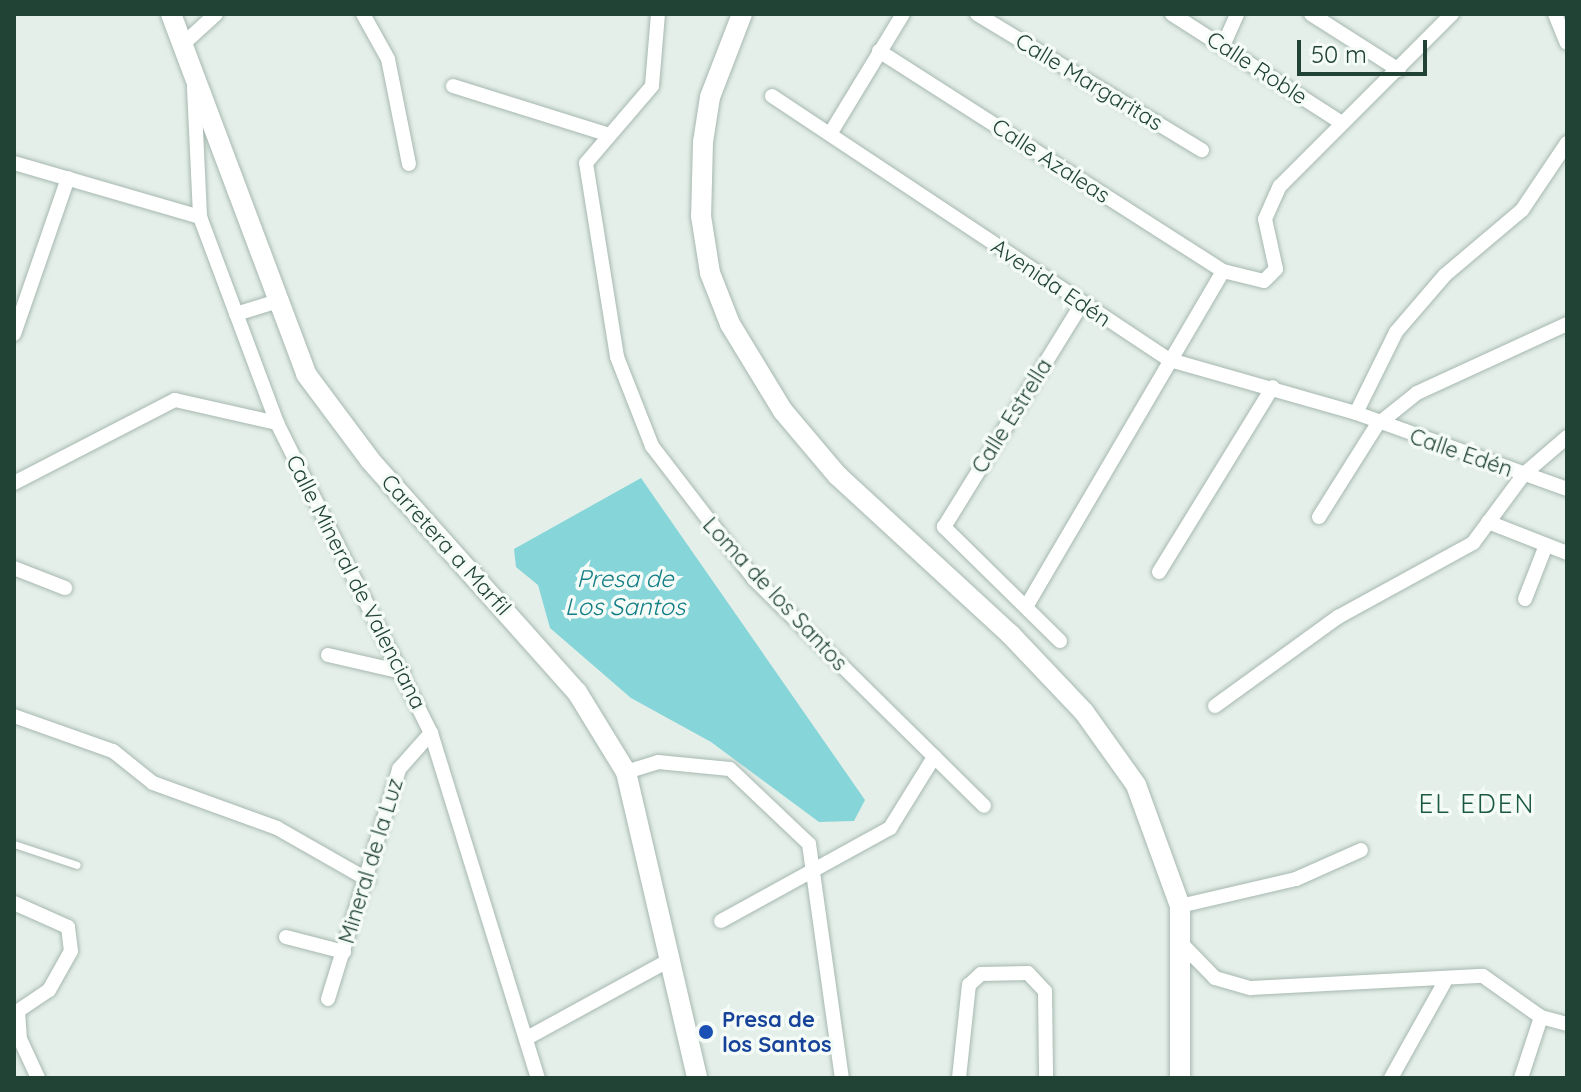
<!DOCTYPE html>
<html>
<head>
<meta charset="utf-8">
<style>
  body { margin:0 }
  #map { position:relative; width:1581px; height:1092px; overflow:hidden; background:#e4efe9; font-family:Quicksand,sans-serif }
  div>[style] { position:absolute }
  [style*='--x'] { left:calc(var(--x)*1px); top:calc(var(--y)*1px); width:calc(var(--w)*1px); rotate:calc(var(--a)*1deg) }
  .water>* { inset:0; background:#86d5d9 }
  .roads { filter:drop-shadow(0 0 2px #a6b8b0) drop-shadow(0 0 2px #a6b8b0) }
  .lane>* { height:7px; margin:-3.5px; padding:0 3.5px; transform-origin:3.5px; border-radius:3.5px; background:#fff }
  .street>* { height:14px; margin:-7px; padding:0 7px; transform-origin:7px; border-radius:7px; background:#fff }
  .secondary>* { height:20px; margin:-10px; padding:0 10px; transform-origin:10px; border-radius:10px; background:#fff }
  .dots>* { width:22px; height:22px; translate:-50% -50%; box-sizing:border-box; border:4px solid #f5fbf7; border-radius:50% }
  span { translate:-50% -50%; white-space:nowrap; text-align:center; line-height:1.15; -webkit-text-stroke:7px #f5fbf7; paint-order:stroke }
  .street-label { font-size:22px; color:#214336 }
  .transit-label { font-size:22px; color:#164399; font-weight:700 }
  .left { translate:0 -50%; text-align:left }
  .water-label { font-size:24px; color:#137e86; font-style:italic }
  .quarter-label { font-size:26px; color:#1a5842; letter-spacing:2px }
  .frame { position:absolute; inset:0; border:16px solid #214336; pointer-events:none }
  .scale { position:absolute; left:1297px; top:40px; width:130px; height:36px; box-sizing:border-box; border:4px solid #214336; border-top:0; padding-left:10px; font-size:24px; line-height:28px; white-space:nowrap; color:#214336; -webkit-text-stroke:6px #f5fbf7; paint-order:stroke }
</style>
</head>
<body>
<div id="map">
  <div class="water">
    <i style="clip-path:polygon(641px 478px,865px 800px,854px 821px,819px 822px,711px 742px,631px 698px,550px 628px,538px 585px,516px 567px,514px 549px)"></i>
  </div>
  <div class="roads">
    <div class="lane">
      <i style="--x:14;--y:844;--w:66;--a:18.4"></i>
    </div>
    <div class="street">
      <i style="--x:363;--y:14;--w:51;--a:60.9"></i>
      <i style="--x:388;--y:59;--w:107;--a:78.7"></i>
      <i style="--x:658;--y:14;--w:72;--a:94.8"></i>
      <i style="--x:652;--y:86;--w:101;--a:130.6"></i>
      <i style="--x:586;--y:163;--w:196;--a:80.9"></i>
      <i style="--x:617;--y:357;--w:96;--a:68.5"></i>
      <i style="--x:652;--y:446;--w:168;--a:52.5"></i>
      <i style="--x:754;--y:579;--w:323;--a:44.6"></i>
      <i style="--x:977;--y:14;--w:263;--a:31.2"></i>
      <i style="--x:1172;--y:14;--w:202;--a:32.7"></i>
      <i style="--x:1311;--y:14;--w:104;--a:32.5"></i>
      <i style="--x:1555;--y:14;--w:31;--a:68"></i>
      <i style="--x:182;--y:45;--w:46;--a:-42.4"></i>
      <i style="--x:1223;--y:46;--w:35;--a:-66"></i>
      <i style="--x:879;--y:51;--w:408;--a:32.6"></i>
      <i style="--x:1223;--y:271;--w:42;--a:13.7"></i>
      <i style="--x:1264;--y:281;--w:17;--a:-45"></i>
      <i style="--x:1276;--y:269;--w:51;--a:-102.4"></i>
      <i style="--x:1265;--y:219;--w:36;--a:-66"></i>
      <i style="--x:1280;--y:186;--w:243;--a:-45"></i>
      <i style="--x:453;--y:86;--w:160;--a:17.4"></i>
      <i style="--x:194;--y:88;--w:129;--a:87.3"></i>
      <i style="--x:200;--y:217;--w:220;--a:69.5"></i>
      <i style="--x:277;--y:423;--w:346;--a:63.6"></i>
      <i style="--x:431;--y:733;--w:361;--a:72.8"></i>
      <i style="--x:772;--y:96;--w:478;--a:33.6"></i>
      <i style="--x:1170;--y:360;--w:193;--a:15.9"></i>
      <i style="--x:1356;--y:413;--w:224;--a:19.8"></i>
      <i style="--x:830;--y:134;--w:140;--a:-58.7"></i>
      <i style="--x:14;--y:163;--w:194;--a:16.2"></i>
      <i style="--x:236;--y:314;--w:44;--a:-17.2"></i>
      <i style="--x:14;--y:334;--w:165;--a:-70.9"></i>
      <i style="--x:1356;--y:413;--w:90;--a:-63.7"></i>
      <i style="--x:1396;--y:332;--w:75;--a:-49.3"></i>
      <i style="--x:1445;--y:275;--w:101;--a:-40.2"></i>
      <i style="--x:1522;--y:210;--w:81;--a:-56.1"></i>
      <i style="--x:14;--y:483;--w:181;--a:-27.3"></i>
      <i style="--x:175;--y:400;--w:105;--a:12.7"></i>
      <i style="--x:1319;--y:517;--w:109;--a:-57.8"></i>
      <i style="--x:1377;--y:425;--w:51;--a:-38.7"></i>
      <i style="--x:1417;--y:393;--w:165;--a:-24.7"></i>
      <i style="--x:1488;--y:522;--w:85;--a:21.4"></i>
      <i style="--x:14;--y:568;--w:55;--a:21.4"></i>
      <i style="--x:1159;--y:572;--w:217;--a:-58.4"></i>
      <i style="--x:1525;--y:599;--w:58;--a:-68.7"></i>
      <i style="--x:1026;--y:607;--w:389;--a:-59.6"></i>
      <i style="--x:1060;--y:641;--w:163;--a:-135.5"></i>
      <i style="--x:944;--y:527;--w:261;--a:-58.3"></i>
      <i style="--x:328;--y:655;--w:77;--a:12.8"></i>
      <i style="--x:1215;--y:706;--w:152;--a:-35.9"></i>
      <i style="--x:1338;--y:617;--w:154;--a:-28.7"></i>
      <i style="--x:1473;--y:543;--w:86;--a:-53.5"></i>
      <i style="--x:1524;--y:474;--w:57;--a:-40.7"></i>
      <i style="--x:14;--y:716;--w:105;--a:19.5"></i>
      <i style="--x:113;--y:751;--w:51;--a:38.7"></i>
      <i style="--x:153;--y:783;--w:132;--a:19.9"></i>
      <i style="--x:277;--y:828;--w:105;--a:29.7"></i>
      <i style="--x:626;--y:772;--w:34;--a:-17"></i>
      <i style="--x:658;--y:762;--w:72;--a:5.6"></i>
      <i style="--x:730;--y:769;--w:109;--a:43.5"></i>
      <i style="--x:809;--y:844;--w:236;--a:82"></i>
      <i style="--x:14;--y:903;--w:59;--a:24"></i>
      <i style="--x:68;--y:927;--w:24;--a:83"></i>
      <i style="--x:71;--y:951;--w:45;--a:119.4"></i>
      <i style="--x:49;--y:990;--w:37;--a:146"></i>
      <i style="--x:18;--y:1011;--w:28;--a:86"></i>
      <i style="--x:20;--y:1039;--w:43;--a:65.2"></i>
      <i style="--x:1180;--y:906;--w:119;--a:-13.1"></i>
      <i style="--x:1296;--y:879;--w:71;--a:-24"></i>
      <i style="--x:721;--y:921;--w:193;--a:-28.8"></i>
      <i style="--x:890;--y:828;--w:84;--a:-58.2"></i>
      <i style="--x:286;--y:937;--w:60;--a:14.5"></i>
      <i style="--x:1180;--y:942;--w:50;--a:45.8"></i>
      <i style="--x:1215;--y:978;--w:37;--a:16"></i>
      <i style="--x:1251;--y:988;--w:232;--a:-3"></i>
      <i style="--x:1483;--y:976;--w:71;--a:35.3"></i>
      <i style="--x:1541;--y:1017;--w:27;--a:15"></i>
      <i style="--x:328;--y:999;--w:241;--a:-72.8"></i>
      <i style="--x:399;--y:769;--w:48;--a:-48.4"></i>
      <i style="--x:527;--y:1038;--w:164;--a:-28.7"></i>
      <i style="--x:959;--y:1078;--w:94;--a:-83.9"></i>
      <i style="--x:969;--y:985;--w:16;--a:-43"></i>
      <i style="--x:981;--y:974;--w:47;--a:-1.2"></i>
      <i style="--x:1028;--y:973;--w:25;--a:47"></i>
      <i style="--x:1045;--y:991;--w:87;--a:89.3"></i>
      <i style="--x:1391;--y:1078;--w:109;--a:-60.8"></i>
      <i style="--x:1521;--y:1078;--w:64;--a:-71.8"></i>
    </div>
    <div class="secondary">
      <i style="--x:171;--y:14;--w:384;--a:69.4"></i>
      <i style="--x:306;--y:374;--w:107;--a:53.3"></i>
      <i style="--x:370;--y:460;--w:311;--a:48.3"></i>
      <i style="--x:577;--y:692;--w:94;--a:58.5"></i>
      <i style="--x:626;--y:772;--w:314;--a:76.9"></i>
      <i style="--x:742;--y:14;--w:89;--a:111.1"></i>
      <i style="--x:710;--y:97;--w:46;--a:98.8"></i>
      <i style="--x:703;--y:142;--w:74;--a:91.5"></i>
      <i style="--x:701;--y:216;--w:58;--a:81"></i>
      <i style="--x:710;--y:273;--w:55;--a:68.6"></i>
      <i style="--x:730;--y:324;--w:102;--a:58.7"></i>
      <i style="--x:783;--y:411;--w:85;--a:49.8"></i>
      <i style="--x:838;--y:476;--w:234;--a:42.6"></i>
      <i style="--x:1010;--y:634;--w:108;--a:46.5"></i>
      <i style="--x:1084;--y:712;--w:90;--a:54.5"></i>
      <i style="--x:1136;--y:785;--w:129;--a:70"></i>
      <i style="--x:1180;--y:906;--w:172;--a:90"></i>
    </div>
  </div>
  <div class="dots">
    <i style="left:706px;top:1032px;background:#1a4fb4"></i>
  </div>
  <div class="street-label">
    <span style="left:1257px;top:68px;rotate:33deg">Calle Roble</span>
    <span style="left:1089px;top:82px;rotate:31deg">Calle Margaritas</span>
    <span style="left:1051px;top:161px;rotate:33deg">Calle Azaleas</span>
    <span style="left:1051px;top:283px;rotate:34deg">Avenida Edén</span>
    <span style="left:1012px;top:416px;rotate:-58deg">Calle Estrella</span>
    <span style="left:1461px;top:453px;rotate:19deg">Calle Edén</span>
    <span style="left:446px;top:545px;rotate:48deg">Carretera a Marfil</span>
    <span style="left:356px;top:582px;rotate:63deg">Calle Mineral de Valenciana</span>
    <span style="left:775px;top:594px;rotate:47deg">Loma de los Santos</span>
    <span style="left:371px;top:861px;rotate:-73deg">Mineral de la Luz</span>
  </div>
  <div class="transit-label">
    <span class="left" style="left:722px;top:1032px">Presa de<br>los Santos</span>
  </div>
  <div class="water-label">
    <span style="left:625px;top:593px">Presa de<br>Los Santos</span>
  </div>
  <div class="quarter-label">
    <span style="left:1477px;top:804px">EL EDEN</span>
  </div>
  <div class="frame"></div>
  <div class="scale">50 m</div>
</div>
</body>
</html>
